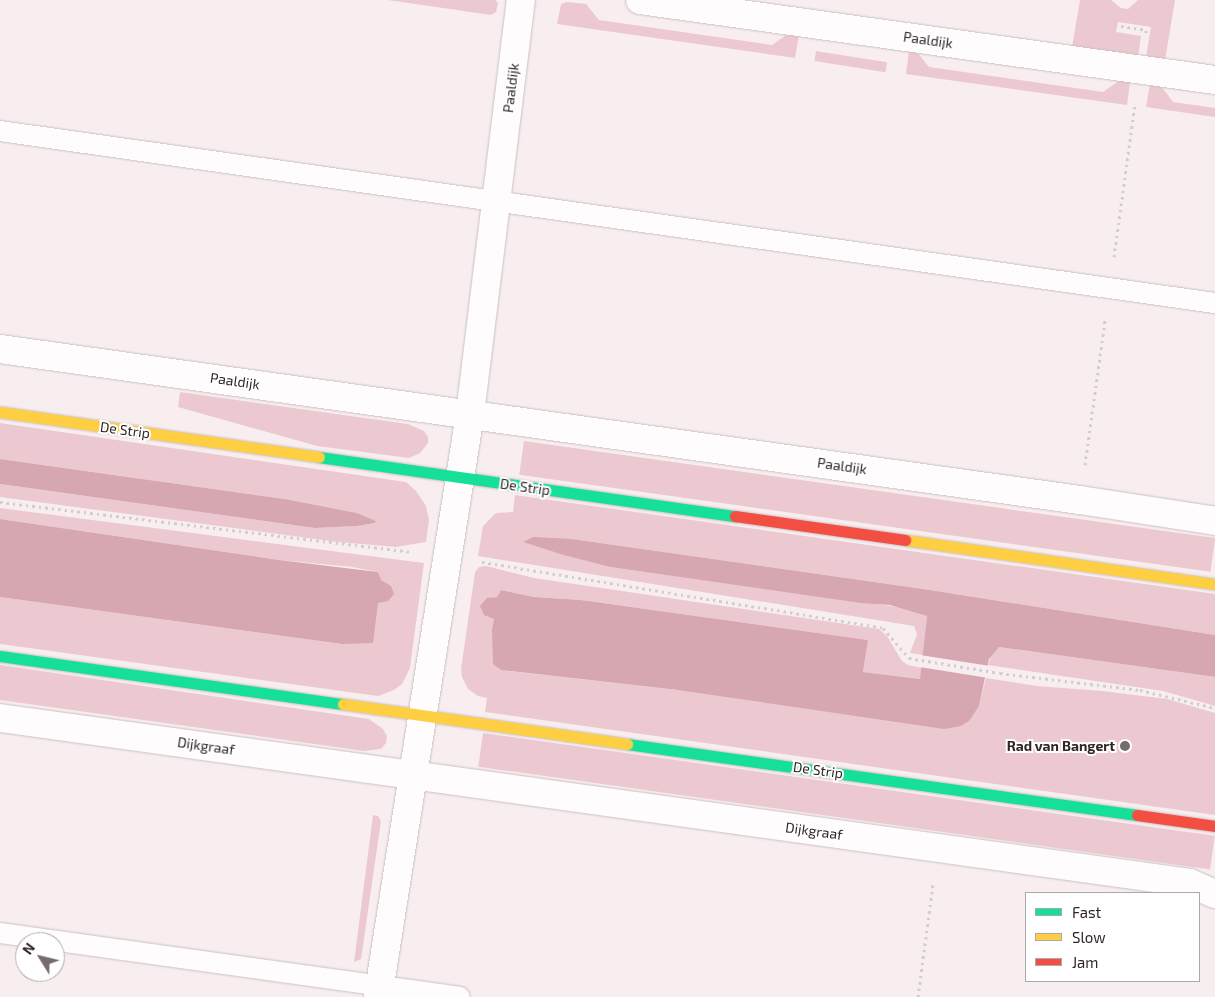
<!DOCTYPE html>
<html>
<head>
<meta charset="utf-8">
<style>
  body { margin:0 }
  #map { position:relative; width:1215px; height:997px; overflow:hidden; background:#f8eef0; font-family:"Exo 2",sans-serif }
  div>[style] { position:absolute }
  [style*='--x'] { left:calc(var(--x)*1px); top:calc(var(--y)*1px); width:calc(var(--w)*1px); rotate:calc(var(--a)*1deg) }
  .green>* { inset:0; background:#ecc9d0; transform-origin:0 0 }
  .water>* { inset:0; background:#d6a7b1 }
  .pier>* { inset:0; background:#f8eef0; transform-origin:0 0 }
  .path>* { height:3px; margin-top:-1.5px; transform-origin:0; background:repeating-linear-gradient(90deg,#d2cecf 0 2.5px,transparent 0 6.5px) }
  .roads { filter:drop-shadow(0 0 1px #cac0c2) drop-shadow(0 0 1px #cac0c2) }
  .lane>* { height:20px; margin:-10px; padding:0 10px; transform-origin:10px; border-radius:10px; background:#fefcfd }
  .street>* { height:28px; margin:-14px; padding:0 14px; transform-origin:14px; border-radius:14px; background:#fefcfd }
  .fast>* { height:11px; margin:-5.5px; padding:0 5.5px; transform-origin:5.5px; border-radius:5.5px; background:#16e098 }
  .slow>* { height:11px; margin:-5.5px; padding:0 5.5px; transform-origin:5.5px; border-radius:5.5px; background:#ffcf43 }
  .jam>* { height:11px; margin:-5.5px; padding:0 5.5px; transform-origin:5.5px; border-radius:5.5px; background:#f24e42 }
  .dots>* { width:14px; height:14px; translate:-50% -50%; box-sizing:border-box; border:2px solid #fff; border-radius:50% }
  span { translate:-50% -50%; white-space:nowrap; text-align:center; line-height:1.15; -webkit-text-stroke:4px #fff; paint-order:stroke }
  .street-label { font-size:14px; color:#302527 }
  .poi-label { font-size:14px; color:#302527; font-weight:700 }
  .right { translate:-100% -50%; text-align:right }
  .legend { position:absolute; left:1025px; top:892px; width:175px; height:90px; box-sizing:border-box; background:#fff; border:1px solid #aca8a9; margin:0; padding:6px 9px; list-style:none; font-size:15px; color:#302527 }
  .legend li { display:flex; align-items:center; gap:10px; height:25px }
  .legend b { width:25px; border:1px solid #aca8a9 }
  .north { position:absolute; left:15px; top:932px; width:50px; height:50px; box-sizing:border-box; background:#fff; border:1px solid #aca8a9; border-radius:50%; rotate:306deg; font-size:14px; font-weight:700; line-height:20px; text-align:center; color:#302527 }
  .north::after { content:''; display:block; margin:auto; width:18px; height:22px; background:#766b6d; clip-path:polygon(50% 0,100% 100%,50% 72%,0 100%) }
</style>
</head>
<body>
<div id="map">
  <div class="green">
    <i style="clip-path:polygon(388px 0,495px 0,498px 3px,496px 12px,491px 15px)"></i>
    <i style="clip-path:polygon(1080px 0,1111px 0,1121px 8px,1128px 9px,1138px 0,1175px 0,1165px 60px,1146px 57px,1151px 27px,1118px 22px,1116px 32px,1141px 36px,1138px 56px,1072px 47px)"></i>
    <i style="clip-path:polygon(567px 2px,586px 4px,599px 20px,772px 45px,789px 33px,799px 35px,795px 58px,557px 24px,561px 4px)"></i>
    <i style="clip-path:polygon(909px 50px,917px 52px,929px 67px,1103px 92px,1120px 80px,1130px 82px,1127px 105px,906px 74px)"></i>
    <i style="left:816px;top:51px;width:72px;height:10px;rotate:9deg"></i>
    <i style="clip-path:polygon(1150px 84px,1161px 86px,1173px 102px,1215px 108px,1215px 117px,1146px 107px)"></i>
    <i style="clip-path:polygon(180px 392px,408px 424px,424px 431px,428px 437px,428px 443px,420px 453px,409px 458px,317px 446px,178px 407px)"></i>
    <i style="clip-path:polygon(0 423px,406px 482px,416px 491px,426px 506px,429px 520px,426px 542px,396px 547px,338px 542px,0 497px,0 484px,315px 528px,357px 526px,375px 523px,376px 521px,357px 513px,285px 499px,0 459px)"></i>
    <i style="left:524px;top:441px;width:698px;height:34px;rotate:8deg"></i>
    <i style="clip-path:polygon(515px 495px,1215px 594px,1215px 635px,930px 590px,572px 539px,524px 542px,563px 555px,610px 567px,905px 608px,927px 616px,923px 655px,910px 653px,917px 634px,914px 626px,478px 556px,483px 526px,496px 513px,513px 512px)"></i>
    <i style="clip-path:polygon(0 508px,424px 563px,410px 668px,402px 684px,394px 690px,378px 696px,0 644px,0 597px,342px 644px,378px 603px,381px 581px,378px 572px,352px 567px,279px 560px,0 519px)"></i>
    <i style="clip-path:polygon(486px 566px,534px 578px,879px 629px,887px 636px,902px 661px,908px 665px,922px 668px,920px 679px,863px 672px,868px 640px,581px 600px,534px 597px,501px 590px,497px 597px,492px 597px,494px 619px,492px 629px,501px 669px,507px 671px,678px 690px,979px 706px,986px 678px,1037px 686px,1103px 691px,1167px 699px,1215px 713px,1215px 815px,485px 712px,487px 698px,478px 696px,468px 689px,462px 677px,461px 669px,475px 572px,479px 567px)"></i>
    <i style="clip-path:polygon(999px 647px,1215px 677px,1215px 706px,1163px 691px,988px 665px,992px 653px)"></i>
    <i style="clip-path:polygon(0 665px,369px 719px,383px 729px,387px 736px,386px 743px,381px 749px,364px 751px,0 700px)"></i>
    <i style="left:483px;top:733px;width:739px;height:34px;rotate:8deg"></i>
    <i style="clip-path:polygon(373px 815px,378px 816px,381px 821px,361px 959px,354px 962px)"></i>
  </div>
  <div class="water">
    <i style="clip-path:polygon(0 459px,285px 499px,357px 513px,376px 521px,375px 523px,357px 526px,315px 528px,0 484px)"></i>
    <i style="clip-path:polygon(0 519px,279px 560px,378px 572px,381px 580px,391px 586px,394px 594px,388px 601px,378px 603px,373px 643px,342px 644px,0 597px)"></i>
    <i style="clip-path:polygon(533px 537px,572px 539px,930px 590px,1215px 635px,1215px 677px,999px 647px,989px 659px,979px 706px,969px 721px,961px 726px,944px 729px,678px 690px,501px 670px,493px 664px,492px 629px,494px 619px,484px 615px,480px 606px,487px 598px,497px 597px,501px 590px,534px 597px,581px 600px,868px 640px,863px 672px,920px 679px,927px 616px,890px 605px,861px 603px,610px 567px,563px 555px,523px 542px)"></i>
  </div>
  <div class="pier">
    <i style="left:920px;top:655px;width:71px;height:12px;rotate:9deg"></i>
  </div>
  <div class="path">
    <i style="--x:1121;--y:26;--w:25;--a:9"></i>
    <i style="--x:1146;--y:30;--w:4;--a:90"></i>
    <i style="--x:1114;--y:257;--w:154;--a:-82.2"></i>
    <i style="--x:1085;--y:465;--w:146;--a:-82.1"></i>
    <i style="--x:0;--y:502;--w:414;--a:6.9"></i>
    <i style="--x:482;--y:562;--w:406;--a:9.3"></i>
    <i style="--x:883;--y:628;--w:40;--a:49"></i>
    <i style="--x:909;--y:658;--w:92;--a:9.4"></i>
    <i style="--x:1000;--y:673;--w:141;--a:6.9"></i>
    <i style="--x:1140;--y:690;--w:77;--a:13.5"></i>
    <i style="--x:918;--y:997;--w:114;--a:-82.4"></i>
  </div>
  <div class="roads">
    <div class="lane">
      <i style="--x:0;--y:131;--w:1227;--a:8.06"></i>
      <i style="--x:0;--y:933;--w:464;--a:7.9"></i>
    </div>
    <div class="street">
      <i style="--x:640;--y:0;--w:581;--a:7.92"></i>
      <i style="--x:0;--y:349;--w:1091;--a:7.96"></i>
      <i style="--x:1080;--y:500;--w:137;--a:8.8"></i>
      <i style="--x:0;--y:718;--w:1201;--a:7.89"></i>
      <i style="--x:1190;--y:883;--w:27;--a:24"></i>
      <i style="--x:378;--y:997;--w:590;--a:-81.03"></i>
      <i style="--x:470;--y:414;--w:417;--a:-83"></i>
    </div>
    <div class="fast">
      <i style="--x:319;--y:457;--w:420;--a:8.1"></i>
      <i style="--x:0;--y:656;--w:346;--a:8"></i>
      <i style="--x:627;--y:744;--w:515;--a:7.93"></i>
    </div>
    <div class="slow">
      <i style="--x:0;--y:412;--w:322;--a:8"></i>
      <i style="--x:905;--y:540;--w:313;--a:8.1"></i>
      <i style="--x:343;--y:704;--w:287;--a:8"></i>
    </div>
    <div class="jam">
      <i style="--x:735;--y:516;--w:172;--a:8"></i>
      <i style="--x:1137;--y:815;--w:79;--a:8"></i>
    </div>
  </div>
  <div class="dots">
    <i style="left:1125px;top:746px;background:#766b6d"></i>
  </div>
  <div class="street-label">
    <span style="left:928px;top:40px;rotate:8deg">Paaldijk</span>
    <span style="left:511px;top:88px;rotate:-83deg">Paaldijk</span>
    <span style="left:235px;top:381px;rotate:8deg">Paaldijk</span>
    <span style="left:125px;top:430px;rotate:8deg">De Strip</span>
    <span style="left:842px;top:466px;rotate:8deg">Paaldijk</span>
    <span style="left:525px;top:487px;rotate:8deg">De Strip</span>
    <span style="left:206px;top:746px;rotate:8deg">Dijkgraaf</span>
    <span style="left:818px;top:770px;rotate:8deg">De Strip</span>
    <span style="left:814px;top:831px;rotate:8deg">Dijkgraaf</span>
  </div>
  <div class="poi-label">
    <span class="right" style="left:1115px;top:746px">Rad van Bangert</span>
  </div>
  <ul class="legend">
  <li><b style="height:6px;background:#16e098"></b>Fast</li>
  <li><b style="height:6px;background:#ffcf43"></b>Slow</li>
  <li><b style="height:6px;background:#f24e42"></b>Jam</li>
  </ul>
  <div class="north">N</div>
</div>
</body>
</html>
